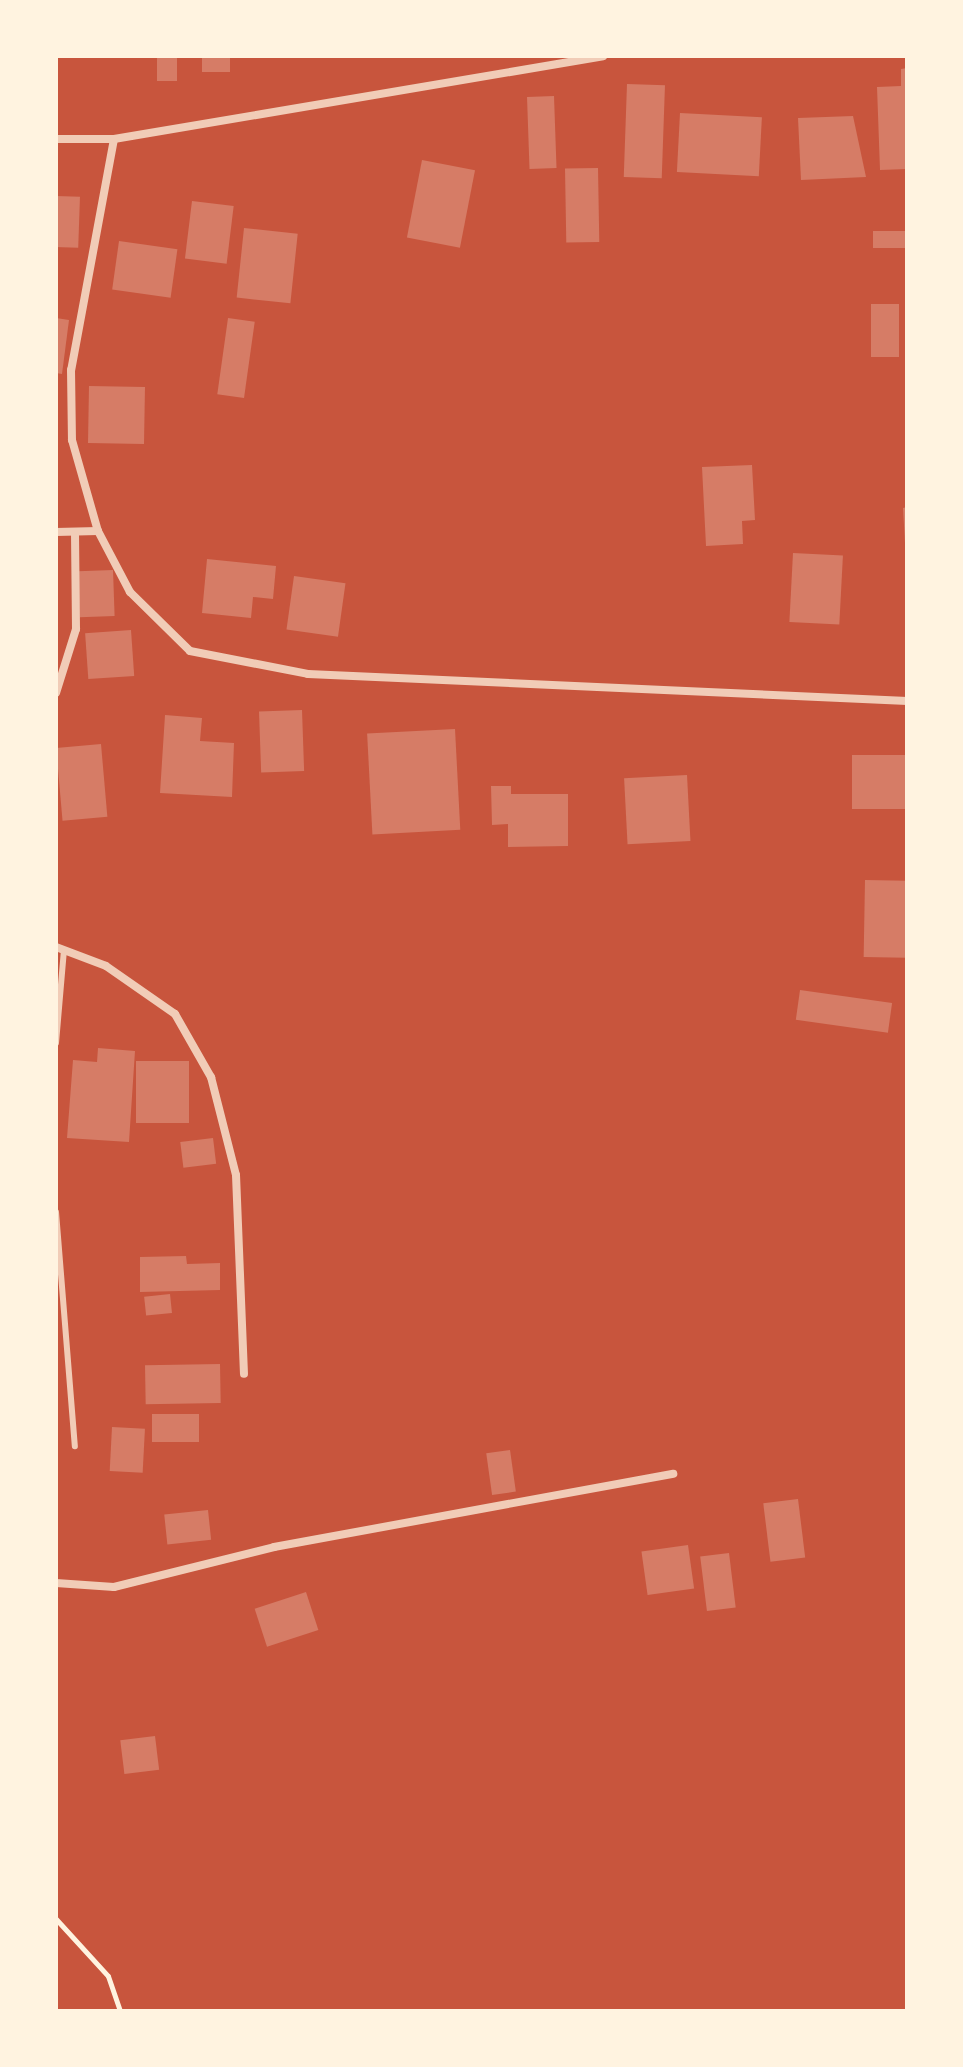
<!DOCTYPE html>
<html>
<head>
<meta charset="utf-8">
<style>
  body { margin:0 }
  #map { position:relative; width:963px; height:2067px; overflow:hidden; background:#c8553d; font-family:Mulish,sans-serif }
  div>[style] { position:absolute }
  [style*='--x'] { left:calc(var(--x)*1px); top:calc(var(--y)*1px); width:calc(var(--w)*1px); rotate:calc(var(--a)*1deg) }
  .building>* { inset:0; background:#d67c66; transform-origin:0 0 }
  .path>* { height:5px; margin:-2.5px; padding:0 2.5px; transform-origin:2.5px; border-radius:2.5px; background:#fff3e0 }
  .service>* { height:6px; margin:-3px; padding:0 3px; transform-origin:3px; border-radius:3px; background:#f1ccb7 }
  .minor>* { height:8px; margin:-4px; padding:0 4px; transform-origin:4px; border-radius:4px; background:#f1ccb7 }
  span { translate:-50% -50%; white-space:nowrap; text-align:center; line-height:1.15; -webkit-text-stroke:7px #fff3e0; paint-order:stroke }
  .frame { position:absolute; inset:0; border:58px solid #fff3e0; pointer-events:none }
</style>
</head>
<body>
<div id="map">
  <div class="building">
    <i style="left:157px;top:56px;width:20px;height:25px"></i>
    <i style="left:202px;top:56px;width:28px;height:16px"></i>
    <i style="clip-path:polygon(907px 68px,907px 169px,880px 170px,877px 87px,901px 86px,901px 69px)"></i>
    <i style="left:627px;top:84px;width:38px;height:93px;rotate:2deg"></i>
    <i style="left:554px;top:96px;width:72px;height:27px;rotate:88deg"></i>
    <i style="left:680px;top:113px;width:82px;height:59px;rotate:3deg"></i>
    <i style="clip-path:polygon(853px 116px,866px 177px,801px 180px,798px 118px)"></i>
    <i style="left:422px;top:160px;width:54px;height:79px;rotate:11deg"></i>
    <i style="left:598px;top:168px;width:74px;height:33px;rotate:89deg"></i>
    <i style="left:56px;top:196px;width:24px;height:51px;rotate:2deg"></i>
    <i style="left:192px;top:201px;width:42px;height:58px;rotate:7deg"></i>
    <i style="left:244px;top:228px;width:54px;height:70px;rotate:6deg"></i>
    <i style="left:907px;top:231px;width:17px;height:34px;rotate:90deg"></i>
    <i style="left:119px;top:241px;width:59px;height:49px;rotate:8deg"></i>
    <i style="left:871px;top:304px;width:28px;height:53px"></i>
    <i style="clip-path:polygon(56px 318px,69px 320px,62px 374px,56px 373px)"></i>
    <i style="left:228px;top:318px;width:27px;height:77px;rotate:8deg"></i>
    <i style="left:89px;top:386px;width:56px;height:57px;rotate:1deg"></i>
    <i style="clip-path:polygon(752px 465px,755px 520px,742px 521px,743px 544px,706px 546px,702px 467px)"></i>
    <i style="clip-path:polygon(907px 507px,907px 543px,905px 543px,903px 508px)"></i>
    <i style="left:793px;top:553px;width:50px;height:69px;rotate:3deg"></i>
    <i style="clip-path:polygon(207px 559px,276px 566px,273px 599px,253px 597px,251px 618px,202px 613px)"></i>
    <i style="left:113px;top:570px;width:46px;height:35px;rotate:88deg"></i>
    <i style="left:294px;top:576px;width:52px;height:54px;rotate:8deg"></i>
    <i style="left:131px;top:630px;width:46px;height:46px;rotate:86deg"></i>
    <i style="left:302px;top:710px;width:61px;height:43px;rotate:88deg"></i>
    <i style="clip-path:polygon(165px 715px,202px 718px,200px 741px,234px 743px,232px 797px,160px 793px)"></i>
    <i style="left:455px;top:729px;width:101px;height:88px;rotate:87deg"></i>
    <i style="left:101px;top:744px;width:73px;height:45px;rotate:85deg"></i>
    <i style="left:907px;top:755px;width:54px;height:55px;rotate:90deg"></i>
    <i style="left:687px;top:775px;width:66px;height:63px;rotate:87deg"></i>
    <i style="clip-path:polygon(491px 786px,511px 786px,511px 794px,568px 794px,568px 846px,508px 847px,508px 824px,492px 825px)"></i>
    <i style="left:865px;top:880px;width:42px;height:77px;rotate:1deg"></i>
    <i style="left:800px;top:990px;width:93px;height:30px;rotate:8deg"></i>
    <i style="clip-path:polygon(98px 1048px,135px 1051px,129px 1142px,67px 1138px,73px 1060px,97px 1062px)"></i>
    <i style="left:136px;top:1061px;width:53px;height:62px"></i>
    <i style="left:213px;top:1138px;width:26px;height:33px;rotate:83deg"></i>
    <i style="clip-path:polygon(186px 1256px,187px 1264px,220px 1263px,220px 1290px,140px 1292px,140px 1257px)"></i>
    <i style="left:170px;top:1294px;width:19px;height:26px;rotate:84deg"></i>
    <i style="left:220px;top:1364px;width:39px;height:75px;rotate:89deg"></i>
    <i style="left:152px;top:1414px;width:47px;height:28px"></i>
    <i style="left:112px;top:1427px;width:33px;height:44px;rotate:3deg"></i>
    <i style="left:510px;top:1450px;width:42px;height:24px;rotate:82deg"></i>
    <i style="left:798px;top:1499px;width:59px;height:35px;rotate:83deg"></i>
    <i style="left:208px;top:1510px;width:30px;height:44px;rotate:84deg"></i>
    <i style="left:688px;top:1545px;width:44px;height:47px;rotate:82deg"></i>
    <i style="left:729px;top:1553px;width:55px;height:29px;rotate:83deg"></i>
    <i style="left:306px;top:1592px;width:40px;height:54px;rotate:72deg"></i>
    <i style="left:155px;top:1736px;width:34px;height:35px;rotate:83deg"></i>
  </div>
  <div class="path">
    <i style="--x:56;--y:1919;--w:77;--a:47.6"></i>
    <i style="--x:108;--y:1976;--w:37;--a:71"></i>
  </div>
  <div class="service">
    <i style="--x:56;--y:1043;--w:93;--a:-85.1"></i>
    <i style="--x:56;--y:1212;--w:235;--a:85.4"></i>
  </div>
  <div class="minor">
    <i style="--x:56;--y:139;--w:58;--a:0"></i>
    <i style="--x:114;--y:139;--w:496;--a:-9.6"></i>
    <i style="--x:114;--y:139;--w:235;--a:100.5"></i>
    <i style="--x:71;--y:370;--w:70;--a:89.2"></i>
    <i style="--x:72;--y:440;--w:95;--a:74.1"></i>
    <i style="--x:98;--y:531;--w:69;--a:62.3"></i>
    <i style="--x:130;--y:592;--w:84;--a:44.5"></i>
    <i style="--x:190;--y:651;--w:120;--a:11"></i>
    <i style="--x:308;--y:674;--w:600;--a:2.58"></i>
    <i style="--x:56;--y:532;--w:42;--a:-1.4"></i>
    <i style="--x:56;--y:693;--w:67;--a:-72.6"></i>
    <i style="--x:76;--y:629;--w:97;--a:-90.6"></i>
    <i style="--x:56;--y:947;--w:53;--a:20.8"></i>
    <i style="--x:106;--y:966;--w:84;--a:34.8"></i>
    <i style="--x:175;--y:1014;--w:73;--a:60.3"></i>
    <i style="--x:211;--y:1077;--w:101;--a:75.7"></i>
    <i style="--x:236;--y:1175;--w:199;--a:87.7"></i>
    <i style="--x:56;--y:1583;--w:58;--a:3.9"></i>
    <i style="--x:114;--y:1587;--w:165;--a:-14"></i>
    <i style="--x:274;--y:1547;--w:406;--a:-10.4"></i>
  </div>
  <div class="frame"></div>
</div>
</body>
</html>
